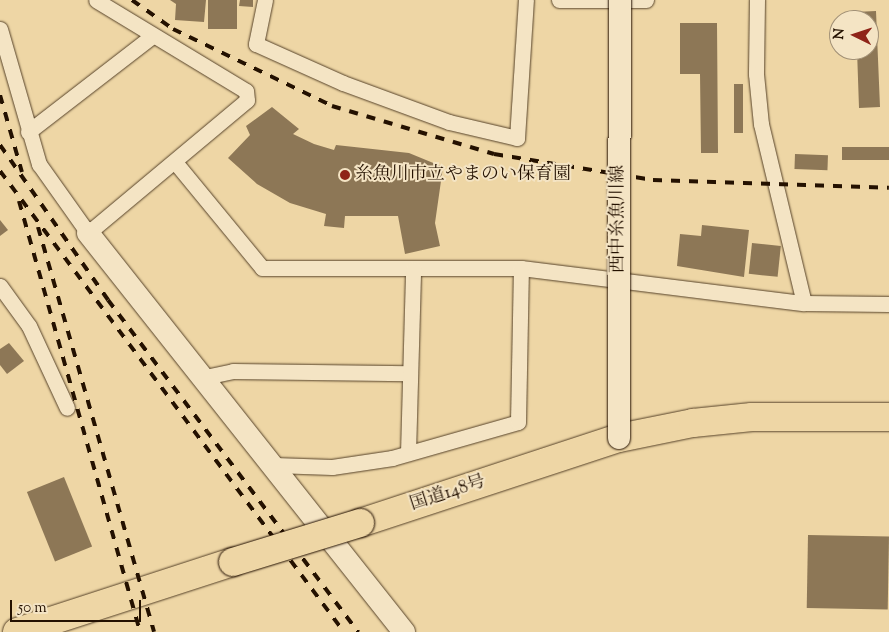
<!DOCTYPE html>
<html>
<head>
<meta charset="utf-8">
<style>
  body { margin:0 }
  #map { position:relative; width:889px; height:632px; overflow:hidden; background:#eed6a5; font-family:"Sorts Mill Goudy","Noto Serif JP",serif }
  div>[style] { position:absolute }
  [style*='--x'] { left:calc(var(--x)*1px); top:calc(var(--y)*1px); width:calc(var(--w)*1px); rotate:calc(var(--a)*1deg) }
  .building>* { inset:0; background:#8d7756; transform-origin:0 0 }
  .roads { filter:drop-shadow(0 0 1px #564229) drop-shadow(0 0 1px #564229) }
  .street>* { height:15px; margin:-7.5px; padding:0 7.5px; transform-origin:7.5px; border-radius:7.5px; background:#f4e4c4 }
  .secondary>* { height:22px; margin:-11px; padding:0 11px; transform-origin:11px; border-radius:11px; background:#f4e4c4 }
  .highway>* { height:28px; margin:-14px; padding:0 14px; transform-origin:14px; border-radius:14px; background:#eed6a5 }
  .rail>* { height:4px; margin-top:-2px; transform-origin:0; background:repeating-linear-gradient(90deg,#241100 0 9px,transparent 0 18px) }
  .bridges { filter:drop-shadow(0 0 1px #241100) drop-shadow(0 0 1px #241100) }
  .secondary-bridge>* { height:22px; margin:-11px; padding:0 11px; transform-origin:11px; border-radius:11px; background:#f4e4c4 }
  .highway-bridge>* { height:28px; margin:-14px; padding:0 14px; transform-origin:14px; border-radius:14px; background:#eed6a5 }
  .dots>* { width:14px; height:14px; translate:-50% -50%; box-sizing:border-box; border:2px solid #f4e4c4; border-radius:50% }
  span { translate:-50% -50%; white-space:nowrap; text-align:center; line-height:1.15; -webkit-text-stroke:4px #f4e4c4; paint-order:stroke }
  .poi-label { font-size:18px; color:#241100 }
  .left { translate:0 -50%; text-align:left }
  .street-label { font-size:18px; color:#241100 }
  .north { position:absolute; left:829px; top:10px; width:50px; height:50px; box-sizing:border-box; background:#f4e4c4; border:1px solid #a19076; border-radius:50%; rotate:274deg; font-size:14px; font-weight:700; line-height:20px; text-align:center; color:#241100 }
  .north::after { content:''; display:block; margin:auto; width:18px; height:22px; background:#8f2418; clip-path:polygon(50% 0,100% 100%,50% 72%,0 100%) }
  .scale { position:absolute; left:10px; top:600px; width:131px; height:22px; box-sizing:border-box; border:2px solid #241100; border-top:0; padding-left:6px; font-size:15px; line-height:18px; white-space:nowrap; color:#241100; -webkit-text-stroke:4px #f4e4c4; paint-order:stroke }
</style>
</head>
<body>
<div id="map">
  <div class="building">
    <i style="clip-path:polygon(170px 0,206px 0,204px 22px,175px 20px,176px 4px)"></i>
    <i style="left:208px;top:0;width:29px;height:29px"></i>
    <i style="clip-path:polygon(240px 0,253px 0,253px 7px,239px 6px)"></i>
    <i style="clip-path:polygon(876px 11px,880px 107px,859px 108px,857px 50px,869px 50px,869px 20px,856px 20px,855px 12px)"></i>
    <i style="clip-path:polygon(680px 23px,717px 23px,718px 153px,701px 153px,700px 74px,680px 74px)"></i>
    <i style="left:734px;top:84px;width:9px;height:49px"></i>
    <i style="clip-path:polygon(272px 107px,299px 129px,293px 134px,314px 144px,334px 150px,336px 145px,409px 153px,443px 167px,435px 223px,440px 246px,405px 254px,398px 216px,345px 216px,344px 228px,324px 226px,326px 214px,290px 203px,257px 184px,228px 158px,250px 135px,246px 126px)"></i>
    <i style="left:889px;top:147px;width:13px;height:47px;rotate:90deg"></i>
    <i style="left:795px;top:154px;width:33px;height:15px;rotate:2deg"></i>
    <i style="clip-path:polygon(0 220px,8px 230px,0 236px)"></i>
    <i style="clip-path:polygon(702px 225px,749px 230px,744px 277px,677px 266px,680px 234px,701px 236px)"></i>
    <i style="left:752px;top:243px;width:29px;height:31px;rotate:6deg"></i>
    <i style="clip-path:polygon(9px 343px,24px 361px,7px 374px,0 365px,0 349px)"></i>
    <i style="left:64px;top:477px;width:75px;height:40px;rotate:68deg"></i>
    <i style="left:808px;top:535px;width:81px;height:73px;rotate:1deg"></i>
  </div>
  <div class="roads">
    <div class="street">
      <i style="--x:265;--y:0;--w:45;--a:101.6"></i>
      <i style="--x:256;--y:44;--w:95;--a:24.1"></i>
      <i style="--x:343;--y:83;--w:113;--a:20.2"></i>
      <i style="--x:449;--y:122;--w:70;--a:13.2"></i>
      <i style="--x:517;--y:138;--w:138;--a:-86.3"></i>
      <i style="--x:559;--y:0;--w:87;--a:0"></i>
      <i style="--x:757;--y:0;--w:74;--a:90.8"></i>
      <i style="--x:756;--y:74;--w:50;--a:84.3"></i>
      <i style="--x:761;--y:124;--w:184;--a:76.5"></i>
      <i style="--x:0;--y:29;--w:141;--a:73.9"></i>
      <i style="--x:39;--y:164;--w:85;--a:54.6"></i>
      <i style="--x:88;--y:233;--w:207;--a:-39.9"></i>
      <i style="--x:247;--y:100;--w:9;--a:-96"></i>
      <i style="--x:246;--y:91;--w:175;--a:-148.8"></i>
      <i style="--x:28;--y:132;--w:157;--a:-37.7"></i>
      <i style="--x:175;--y:162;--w:137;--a:50.6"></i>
      <i style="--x:262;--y:268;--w:259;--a:0"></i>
      <i style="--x:521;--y:268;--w:285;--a:7.1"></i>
      <i style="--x:804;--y:303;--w:85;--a:0.7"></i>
      <i style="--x:0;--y:286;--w:49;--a:54.1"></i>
      <i style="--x:29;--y:326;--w:90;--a:65.1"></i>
      <i style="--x:205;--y:377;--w:29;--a:-12"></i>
      <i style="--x:233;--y:371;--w:176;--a:0.7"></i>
      <i style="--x:408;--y:453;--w:184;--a:-88.4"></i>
      <i style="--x:274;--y:465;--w:58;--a:2"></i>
      <i style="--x:332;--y:467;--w:61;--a:-8.5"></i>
      <i style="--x:392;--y:458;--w:131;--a:-15.9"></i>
      <i style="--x:518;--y:422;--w:154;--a:-88.9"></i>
    </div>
    <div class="secondary">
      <i style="--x:88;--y:233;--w:509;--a:51.62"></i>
    </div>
    <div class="highway">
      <i style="--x:360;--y:523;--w:273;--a:-18.2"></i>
      <i style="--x:619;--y:438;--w:76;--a:-11.5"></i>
      <i style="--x:693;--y:423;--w:59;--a:-5.8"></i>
      <i style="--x:752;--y:417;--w:137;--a:0"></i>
      <i style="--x:17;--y:632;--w:227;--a:-18"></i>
    </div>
  </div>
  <div class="rail">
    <i style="--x:132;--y:0;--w:50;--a:35.3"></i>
    <i style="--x:173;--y:29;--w:177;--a:25.8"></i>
    <i style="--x:332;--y:106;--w:169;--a:16.5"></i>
    <i style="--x:494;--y:154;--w:161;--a:9.3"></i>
    <i style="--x:653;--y:180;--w:236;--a:1.9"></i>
    <i style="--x:0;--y:95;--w:80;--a:74.1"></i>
    <i style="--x:0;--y:145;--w:189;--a:55.1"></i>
    <i style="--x:108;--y:300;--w:416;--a:53"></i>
    <i style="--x:0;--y:171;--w:575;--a:53.27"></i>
    <i style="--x:19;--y:201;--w:448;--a:74.3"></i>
    <i style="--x:38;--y:227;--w:421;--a:74"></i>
  </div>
  <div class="bridges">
    <div class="secondary-bridge">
      <i style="--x:619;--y:438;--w:438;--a:-89.9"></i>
    </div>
    <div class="highway-bridge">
      <i style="--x:233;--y:562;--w:133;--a:-17.1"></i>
    </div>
  </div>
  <div class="dots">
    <i style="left:345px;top:175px;background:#8f2418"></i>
  </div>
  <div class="poi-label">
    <span class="left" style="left:355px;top:175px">糸魚川市立やまのい保育園</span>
  </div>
  <div class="street-label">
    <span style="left:619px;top:219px;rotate:-90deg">西中糸魚川線</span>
    <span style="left:448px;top:494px;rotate:-18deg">国道148号</span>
  </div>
  <div class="north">N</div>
  <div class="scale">50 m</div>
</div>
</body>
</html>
